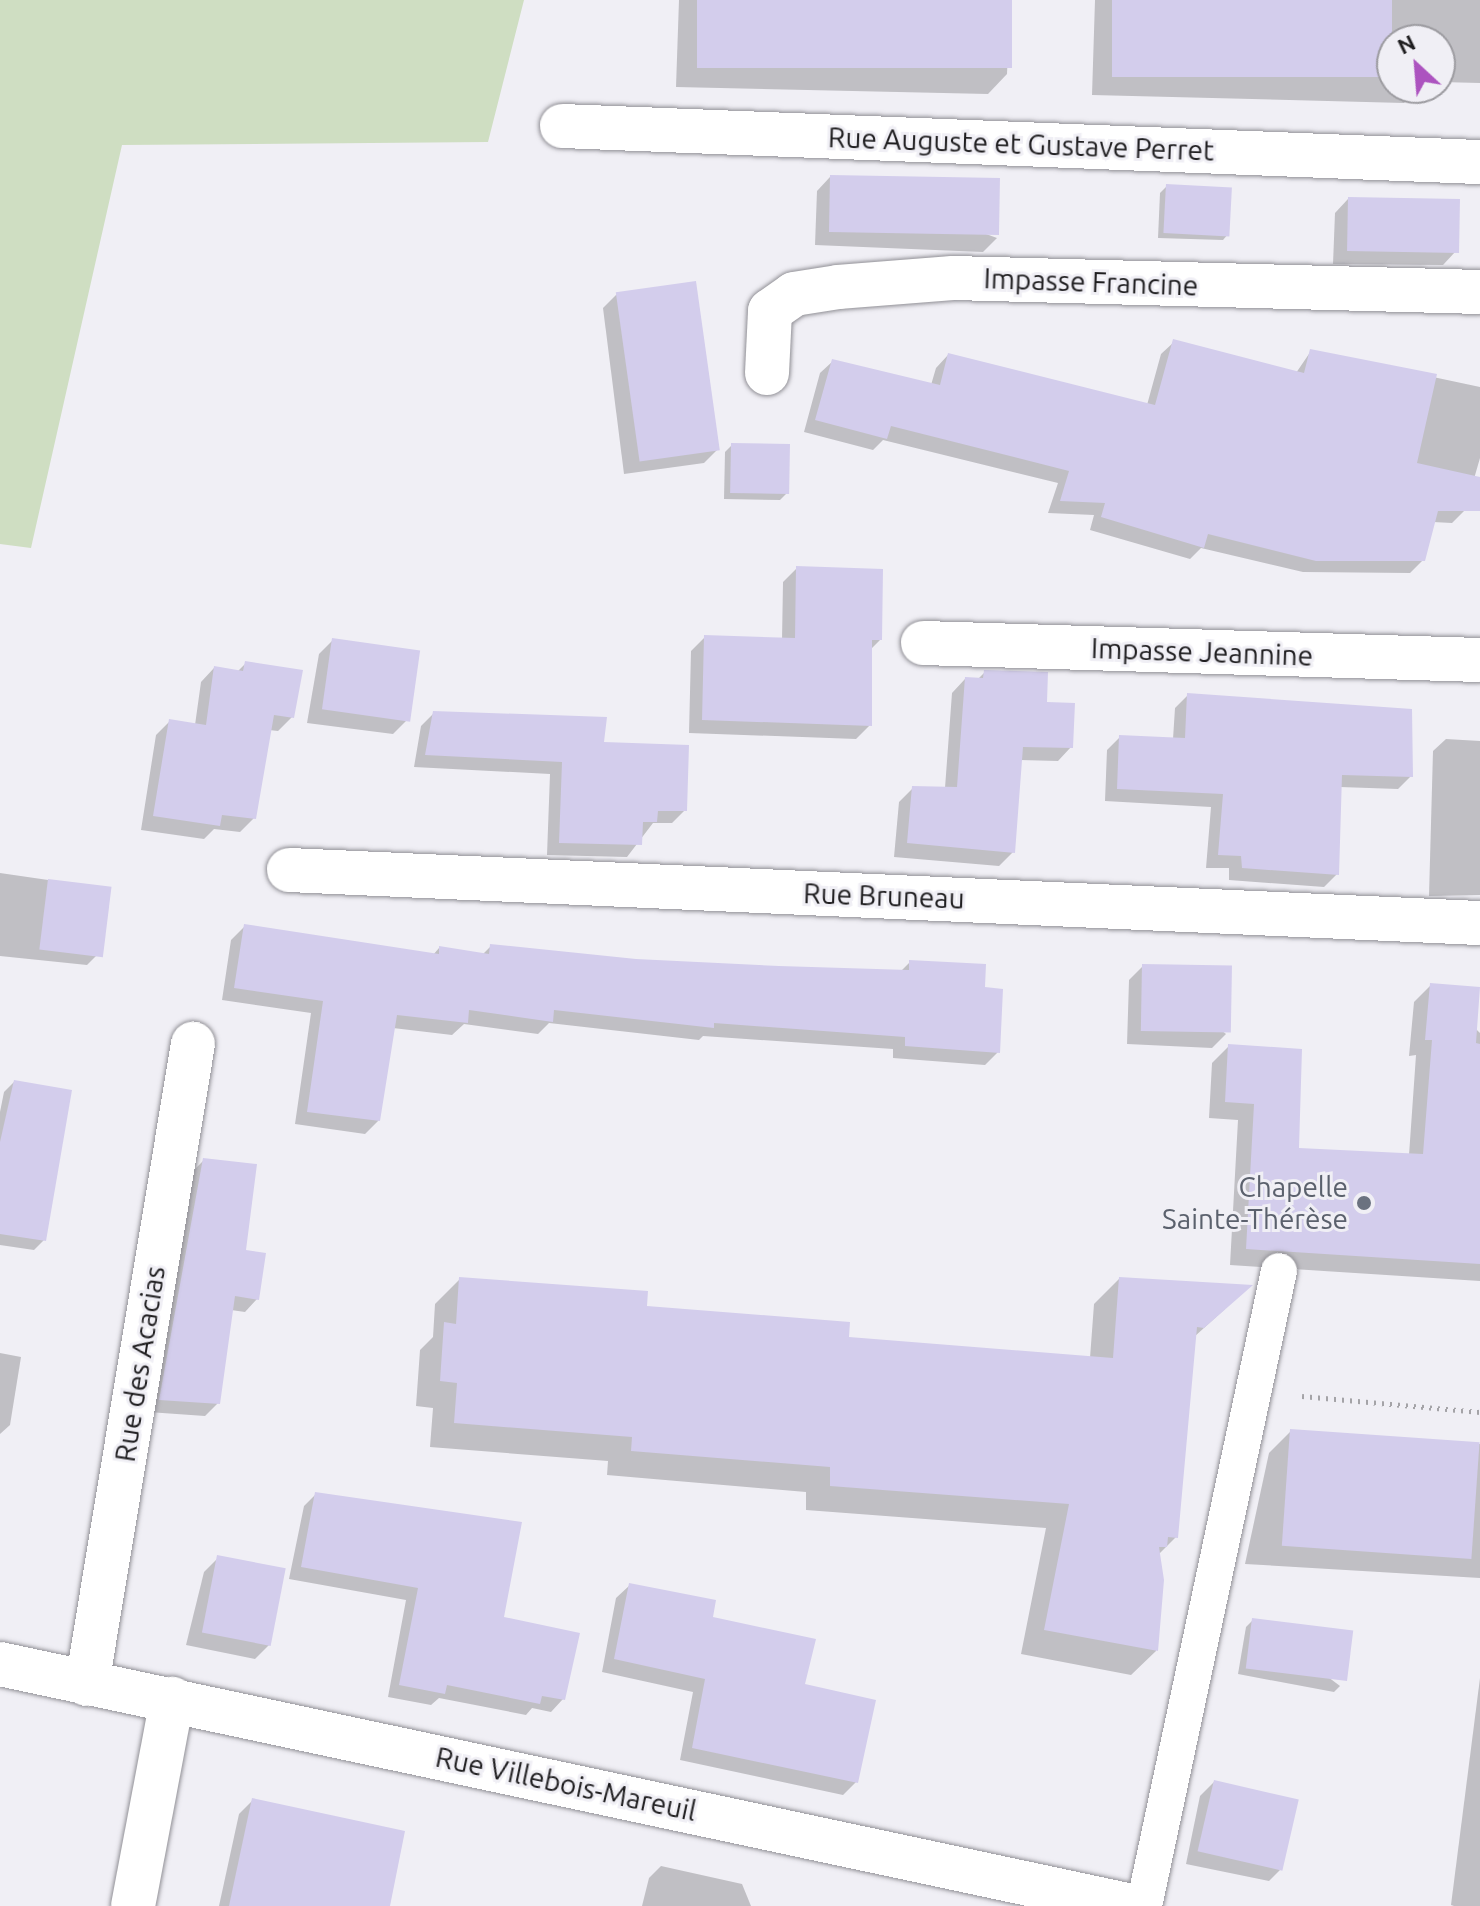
<!DOCTYPE html>
<html>
<head>
<meta charset="utf-8">
<style>
  body { margin:0 }
  #map { position:relative; width:1480px; height:1906px; overflow:hidden; background:#f0eff5; font-family:Ubuntu,sans-serif }
  div>[style] { position:absolute }
  [style*='--x'] { left:calc(var(--x)*1px); top:calc(var(--y)*1px); width:calc(var(--w)*1px); rotate:calc(var(--a)*1deg) }
  .green>* { inset:0; background:#cfdec2 }
  .shadow>* { inset:0; background:#0003 }
  .building>* { inset:0; background:#d3cdec; transform-origin:0 0 }
  .path>* { height:5px; margin-top:-2.5px; transform-origin:0; background:repeating-linear-gradient(90deg,#a4a3a7 0 2px,transparent 0 8px) }
  .roads { filter:drop-shadow(0 0 2px #919096) drop-shadow(0 0 2px #919096) }
  .lane>* { height:36px; margin:-18px; padding:0 18px; transform-origin:18px; border-radius:18px; background:#fff }
  .street>* { height:44px; margin:-22px; padding:0 22px; transform-origin:22px; border-radius:22px; background:#fff }
  .dots>* { width:22px; height:22px; translate:-50% -50%; box-sizing:border-box; border:4px solid #f0eff5; border-radius:50% }
  span { translate:-50% -50%; white-space:nowrap; text-align:center; line-height:1.15; -webkit-text-stroke:6px #f0eff5; paint-order:stroke }
  .street-label { font-size:28px; color:#1f1e20 }
  .worship-label { font-size:28px; color:#5b616d }
  .right { translate:-100% -50%; text-align:right }
  .north { position:absolute; left:1376px; top:24px; width:80px; height:80px; box-sizing:border-box; background:#f0eff5; border:2px solid #9c9ba0; border-radius:50%; rotate:334deg; font-size:22px; font-weight:700; line-height:32px; text-align:center; color:#1f1e20 }
  .north::after { content:''; display:block; margin:auto; width:28px; height:36px; background:#ac53bf; clip-path:polygon(50% 0,100% 100%,50% 72%,0 100%) }
</style>
</head>
<body>
<div id="map">
  <div class="green">
    <i style="clip-path:polygon(0 0,524px 0,488px 142px,122px 145px,31px 548px,0 544px)"></i>
  </div>
  <div class="shadow">
    <i style="clip-path:polygon(679px 0,1010px 0,1007px 74px,988px 94px,676px 87px)"></i>
    <i style="clip-path:polygon(1095px 0,1480px 0,1480px 83px,1440px 82px,1440px 40px,1392px 40px,1392px 88px,1419px 88px,1404px 103px,1092px 95px)"></i>
    <i style="clip-path:polygon(830px 177px,997px 238px,983px 252px,815px 245px,817px 191px)"></i>
    <i style="clip-path:polygon(1167px 186px,1229px 233px,1223px 240px,1158px 238px,1160px 193px)"></i>
    <i style="clip-path:polygon(1348px 199px,1456px 251px,1443px 265px,1333px 264px,1335px 213px)"></i>
    <i style="clip-path:polygon(617px 294px,718px 449px,704px 463px,624px 474px,603px 308px)"></i>
    <i style="clip-path:polygon(1174px 342px,1296px 373px,1311px 351px,1480px 387px,1480px 458px,1465px 510px,1452px 523px,1433px 522px,1423px 560px,1410px 573px,1303px 572px,1201px 548px,1190px 559px,1090px 530px,1094px 515px,1048px 513px,1058px 483px,883px 440px,873px 450px,804px 432px,820px 373px,833px 361px,931px 385px,936px 368px,948px 355px,1147px 405px,1161px 354px)"></i>
    <i style="clip-path:polygon(732px 445px,787px 493px,780px 500px,724px 499px,725px 452px)"></i>
    <i style="clip-path:polygon(797px 568px,880px 640px,870px 650px,870px 725px,856px 739px,689px 733px,691px 651px,705px 637px,782px 640px,783px 582px)"></i>
    <i style="clip-path:polygon(333px 640px,407px 720px,393px 734px,307px 723px,319px 654px)"></i>
    <i style="clip-path:polygon(246px 663px,292px 717px,278px 731px,269px 730px,254px 818px,240px 832px,214px 829px,204px 839px,141px 830px,156px 735px,170px 721px,195px 725px,201px 682px,214px 668px,237px 672px)"></i>
    <i style="clip-path:polygon(985px 672px,1045px 704px,1071px 747px,1058px 761px,1020px 760px,1013px 852px,999px 866px,894px 857px,899px 802px,913px 788px,945px 788px,952px 693px,965px 679px,977px 680px)"></i>
    <i style="clip-path:polygon(1188px 695px,1411px 776px,1398px 789px,1340px 787px,1337px 874px,1324px 887px,1229px 880px,1229px 868px,1206px 868px,1211px 807px,1105px 801px,1107px 750px,1120px 737px,1173px 739px,1175px 708px)"></i>
    <i style="clip-path:polygon(434px 713px,602px 744px,685px 810px,672px 823px,653px 823px,627px 857px,547px 855px,550px 774px,414px 767px,421px 726px)"></i>
    <i style="clip-path:polygon(1446px 739px,1480px 741px,1480px 895px,1429px 896px,1433px 751px)"></i>
    <i style="clip-path:polygon(0 873px,110px 889px,97px 955px,87px 965px,0 956px)"></i>
    <i style="clip-path:polygon(245px 926px,433px 955px,439px 948px,482px 955px,491px 946px,636px 961px,900px 972px,910px 962px,983px 989px,998px 1052px,985px 1065px,893px 1058px,893px 1049px,703px 1036px,699px 1040px,549px 1023px,538px 1034px,464px 1024px,452px 1035px,393px 1028px,379px 1120px,365px 1134px,295px 1124px,311px 1013px,222px 1000px,231px 940px)"></i>
    <i style="clip-path:polygon(1143px 966px,1226px 1034px,1212px 1048px,1127px 1044px,1129px 980px)"></i>
    <i style="clip-path:polygon(1431px 985px,1480px 1033px,1480px 1281px,1230px 1265px,1238px 1120px,1209px 1118px,1212px 1063px,1229px 1046px,1296px 1150px,1409px 1155px,1416px 1055px,1409px 1056px,1414px 1002px)"></i>
    <i style="clip-path:polygon(14px 1082px,44px 1240px,34px 1250px,0 1245px,0 1112px,4px 1092px)"></i>
    <i style="clip-path:polygon(204px 1160px,244px 1251px,257px 1299px,245px 1312px,231px 1310px,218px 1403px,205px 1416px,148px 1412px,191px 1173px)"></i>
    <i style="clip-path:polygon(460px 1279px,847px 1339px,1090px 1358px,1094px 1304px,1119px 1279px,1225px 1309px,1194px 1337px,1176px 1537px,1158px 1555px,1156px 1651px,1131px 1675px,1021px 1654px,1046px 1528px,806px 1510px,806px 1492px,607px 1475px,608px 1461px,430px 1447px,433px 1408px,416px 1406px,420px 1350px,433px 1337px,435px 1304px)"></i>
    <i style="clip-path:polygon(0 1353px,21px 1357px,10px 1425px,0 1434px)"></i>
    <i style="clip-path:polygon(1291px 1431px,1480px 1444px,1480px 1578px,1245px 1564px,1269px 1453px)"></i>
    <i style="clip-path:polygon(316px 1494px,502px 1618px,563px 1699px,551px 1712px,532px 1708px,526px 1715px,439px 1698px,431px 1705px,388px 1697px,406px 1600px,289px 1579px,304px 1506px)"></i>
    <i style="clip-path:polygon(218px 1558px,269px 1645px,255px 1659px,186px 1645px,204px 1572px)"></i>
    <i style="clip-path:polygon(630px 1585px,710px 1618px,803px 1686px,856px 1782px,843px 1795px,680px 1760px,693px 1692px,602px 1672px,616px 1598px)"></i>
    <i style="clip-path:polygon(1253px 1620px,1340px 1686px,1334px 1692px,1238px 1674px,1246px 1627px)"></i>
    <i style="clip-path:polygon(1480px 1678px,1480px 1906px,1454px 1906px,1451px 1905px)"></i>
    <i style="clip-path:polygon(1214px 1782px,1283px 1867px,1269px 1881px,1186px 1864px,1200px 1796px)"></i>
    <i style="clip-path:polygon(252px 1801px,361px 1906px,219px 1906px,239px 1814px)"></i>
    <i style="clip-path:polygon(661px 1866px,742px 1884px,751px 1906px,642px 1906px,649px 1878px)"></i>
  </div>
  <div class="building">
    <i style="left:697px;top:0;width:315px;height:68px"></i>
    <i style="left:1112px;top:0;width:280px;height:77px"></i>
    <i style="left:830px;top:175px;width:170px;height:57px;rotate:1deg"></i>
    <i style="left:1166px;top:184px;width:66px;height:49px;rotate:3deg"></i>
    <i style="left:1348px;top:197px;width:112px;height:54px;rotate:1deg"></i>
    <i style="left:696px;top:281px;width:171px;height:81px;rotate:82deg"></i>
    <i style="clip-path:polygon(1173px 339px,1304px 373px,1310px 349px,1437px 374px,1417px 463px,1480px 477px,1480px 511px,1438px 511px,1425px 561px,1316px 561px,1208px 534px,1204px 548px,1101px 517px,1105px 503px,1060px 501px,1069px 471px,891px 426px,887px 439px,815px 420px,832px 359px,940px 385px,948px 353px,1155px 405px)"></i>
    <i style="left:731px;top:443px;width:59px;height:50px;rotate:1deg"></i>
    <i style="clip-path:polygon(796px 566px,883px 569px,882px 640px,872px 640px,872px 726px,702px 720px,704px 635px,795px 638px)"></i>
    <i style="left:332px;top:638px;width:89px;height:72px;rotate:8deg"></i>
    <i style="clip-path:polygon(245px 661px,303px 670px,294px 718px,274px 715px,256px 819px,222px 815px,220px 826px,153px 816px,169px 719px,206px 725px,214px 666px,243px 671px)"></i>
    <i style="clip-path:polygon(984px 670px,1048px 672px,1047px 702px,1075px 703px,1073px 748px,1023px 747px,1015px 853px,907px 843px,912px 786px,957px 787px,965px 677px,983px 678px)"></i>
    <i style="clip-path:polygon(1187px 693px,1412px 709px,1413px 777px,1342px 775px,1339px 875px,1242px 868px,1241px 856px,1218px 855px,1223px 794px,1117px 789px,1119px 735px,1185px 738px)"></i>
    <i style="clip-path:polygon(433px 711px,607px 717px,604px 742px,689px 745px,687px 811px,658px 811px,657px 822px,643px 822px,642px 845px,559px 843px,562px 762px,425px 755px)"></i>
    <i style="left:48px;top:879px;width:64px;height:71px;rotate:7deg"></i>
    <i style="clip-path:polygon(244px 924px,439px 954px,439px 946px,489px 954px,490px 944px,636px 959px,779px 966px,909px 970px,909px 960px,986px 964px,985px 987px,1003px 989px,1000px 1053px,905px 1046px,905px 1037px,714px 1023px,714px 1028px,554px 1010px,553px 1022px,469px 1010px,468px 1023px,397px 1015px,380px 1121px,307px 1112px,323px 1001px,234px 988px)"></i>
    <i style="left:1142px;top:964px;width:90px;height:67px;rotate:1deg"></i>
    <i style="clip-path:polygon(1430px 983px,1480px 987px,1476px 1043px,1480px 1044px,1480px 1264px,1246px 1249px,1254px 1104px,1225px 1102px,1228px 1044px,1302px 1049px,1299px 1148px,1423px 1154px,1432px 1040px,1425px 1040px)"></i>
    <i style="clip-path:polygon(14px 1080px,72px 1090px,46px 1241px,0 1234px,0 1142px)"></i>
    <i style="clip-path:polygon(203px 1158px,257px 1164px,246px 1250px,266px 1253px,259px 1300px,235px 1296px,220px 1404px,159px 1400px)"></i>
    <i style="clip-path:polygon(459px 1277px,648px 1291px,647px 1306px,850px 1322px,849px 1337px,1113px 1358px,1119px 1277px,1253px 1285px,1204px 1328px,1197px 1327px,1178px 1538px,1168px 1537px,1167px 1547px,1159px 1547px,1164px 1580px,1158px 1651px,1044px 1630px,1069px 1504px,830px 1486px,830px 1467px,631px 1451px,632px 1437px,454px 1423px,457px 1383px,440px 1381px,444px 1322px,456px 1324px)"></i>
    <i style="left:1290px;top:1429px;width:190px;height:117px;rotate:4deg"></i>
    <i style="clip-path:polygon(315px 1492px,522px 1522px,504px 1617px,580px 1633px,565px 1700px,542px 1696px,540px 1704px,447px 1685px,445px 1694px,399px 1685px,418px 1588px,301px 1567px)"></i>
    <i style="left:217px;top:1555px;width:70px;height:79px;rotate:11deg"></i>
    <i style="clip-path:polygon(629px 1583px,716px 1600px,713px 1617px,816px 1639px,805px 1684px,876px 1700px,858px 1783px,692px 1748px,705px 1679px,614px 1659px)"></i>
    <i style="left:1252px;top:1618px;width:102px;height:51px;rotate:7deg"></i>
    <i style="left:1214px;top:1780px;width:87px;height:73px;rotate:13deg"></i>
    <i style="clip-path:polygon(252px 1798px,405px 1831px,390px 1906px,229px 1906px)"></i>
  </div>
  <div class="path">
    <i style="--x:1302;--y:1396;--w:179;--a:5.1"></i>
  </div>
  <div class="roads">
    <div class="lane">
      <i style="--x:1144;--y:1906;--w:649;--a:-78"></i>
    </div>
    <div class="street">
      <i style="--x:562;--y:126;--w:919;--a:2.25"></i>
      <i style="--x:767;--y:373;--w:62;--a:-87.2"></i>
      <i style="--x:770;--y:311;--w:29;--a:-35"></i>
      <i style="--x:794;--y:294;--w:45;--a:-9"></i>
      <i style="--x:838;--y:287;--w:115;--a:-4.5"></i>
      <i style="--x:953;--y:278;--w:527;--a:1.52"></i>
      <i style="--x:923;--y:643;--w:557;--a:1.75"></i>
      <i style="--x:289;--y:870;--w:1192;--a:2.55"></i>
      <i style="--x:0;--y:1664;--w:1158;--a:12.07"></i>
      <i style="--x:87;--y:1684;--w:649;--a:-80.6"></i>
      <i style="--x:133;--y:1906;--w:211;--a:-79.3"></i>
    </div>
  </div>
  <div class="dots">
    <i style="left:1364px;top:1203px;background:#6b7280"></i>
  </div>
  <div class="street-label">
    <span style="left:1021px;top:144px;rotate:2deg">Rue Auguste et Gustave Perret</span>
    <span style="left:1091px;top:282px;rotate:2deg">Impasse Francine</span>
    <span style="left:1202px;top:652px;rotate:2deg">Impasse Jeannine</span>
    <span style="left:884px;top:896px;rotate:2deg">Rue Bruneau</span>
    <span style="left:140px;top:1364px;rotate:-81deg">Rue des Acacias</span>
    <span style="left:566px;top:1784px;rotate:12deg">Rue Villebois-Mareuil</span>
  </div>
  <div class="worship-label">
    <span class="right" style="left:1348px;top:1203px">Chapelle<br>Sainte-Thérèse</span>
  </div>
  <div class="north">N</div>
</div>
</body>
</html>
